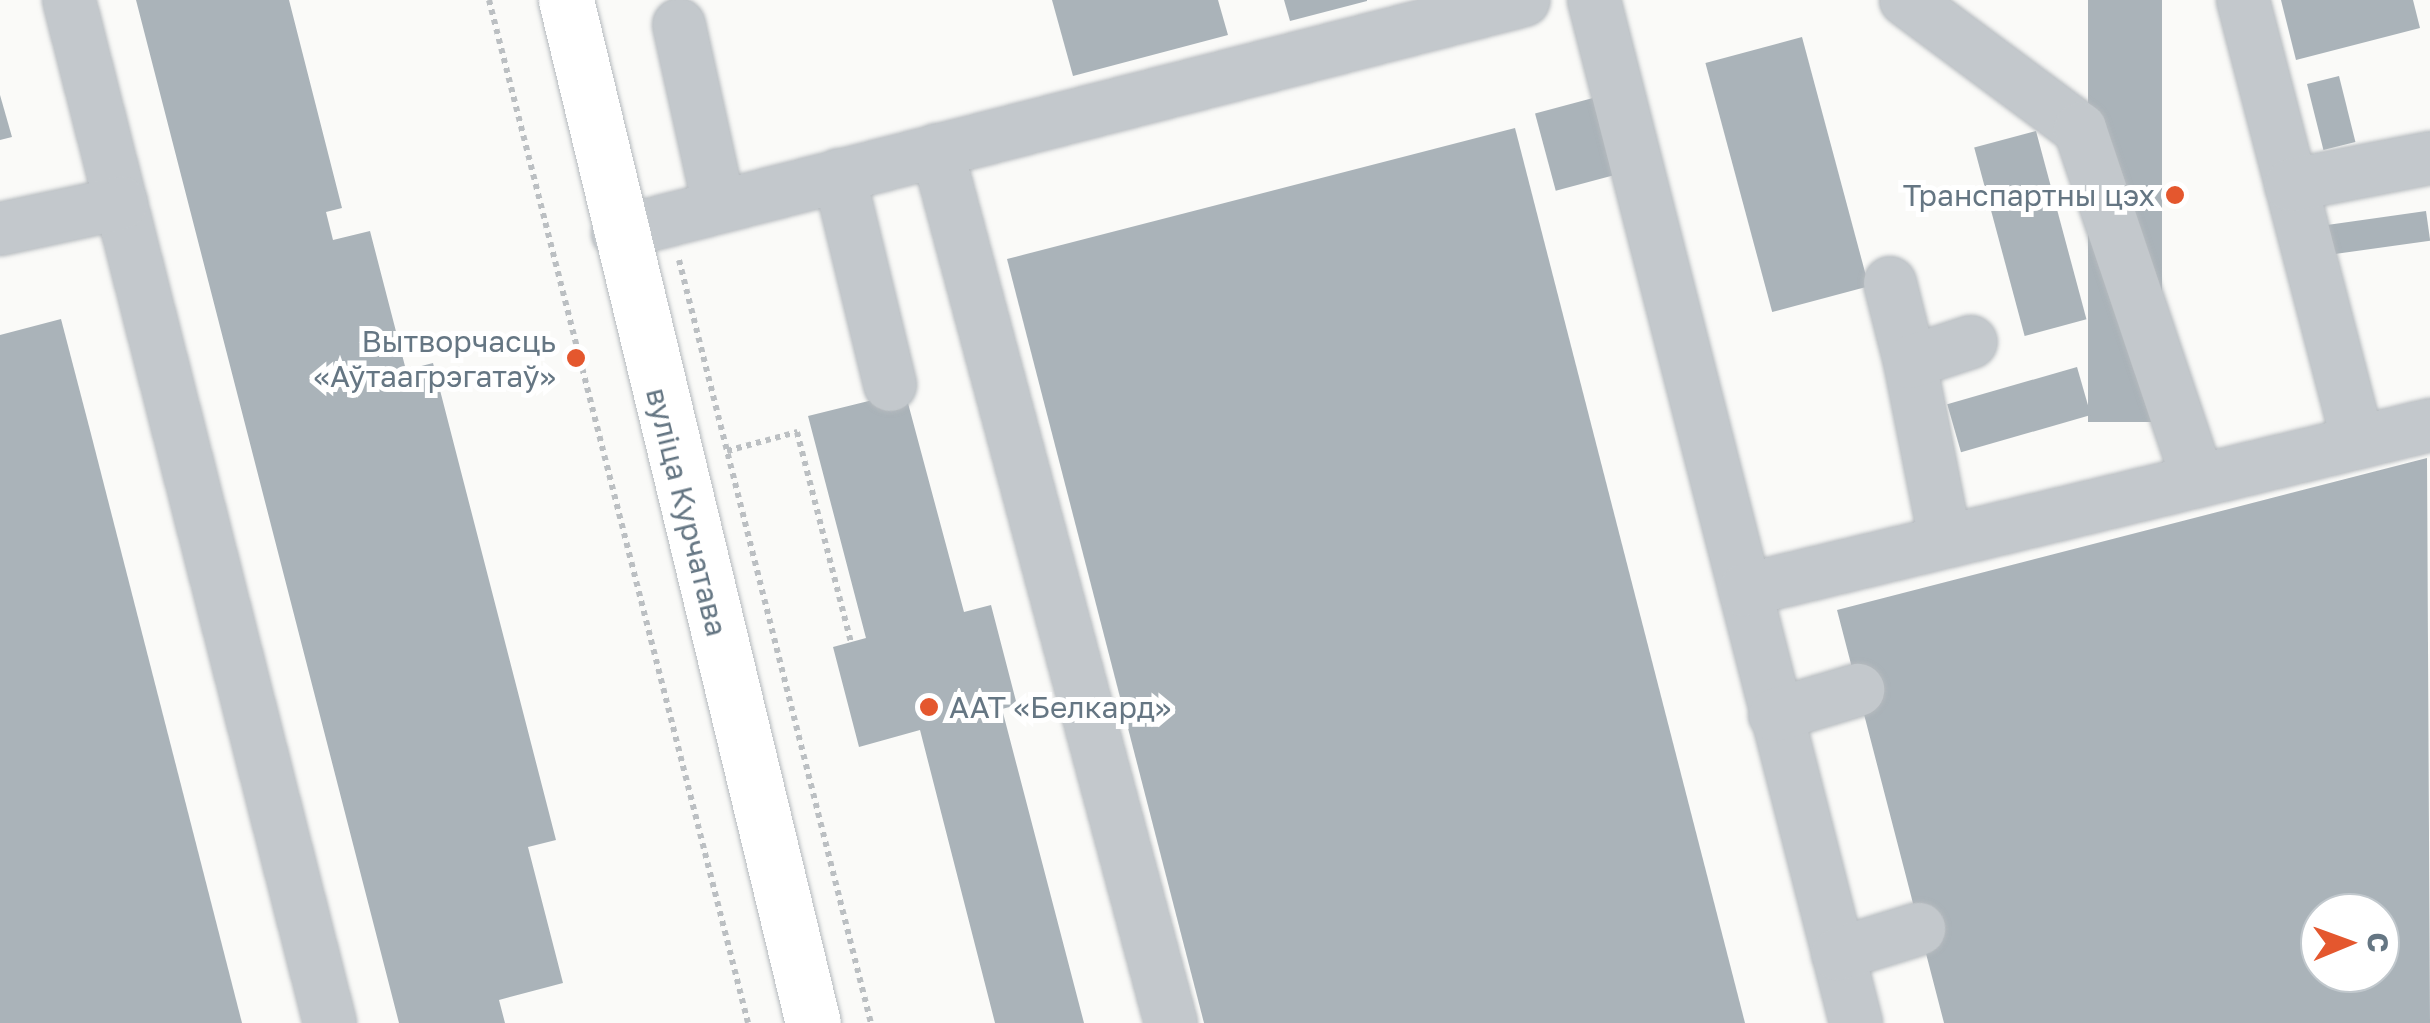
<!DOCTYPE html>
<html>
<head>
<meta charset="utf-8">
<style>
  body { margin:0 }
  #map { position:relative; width:2430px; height:1023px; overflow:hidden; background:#fafaf8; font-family:"Golos Text",sans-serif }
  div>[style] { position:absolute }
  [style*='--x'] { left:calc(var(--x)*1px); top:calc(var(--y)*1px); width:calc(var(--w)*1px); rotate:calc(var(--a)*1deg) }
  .building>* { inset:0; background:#aab3b9; transform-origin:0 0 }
  .path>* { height:6px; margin-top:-3px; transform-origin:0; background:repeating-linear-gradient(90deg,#bbbfc2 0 5px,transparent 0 10px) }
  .roads { filter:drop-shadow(0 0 2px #b5babe) drop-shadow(0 0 2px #b5babe) }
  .minor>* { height:52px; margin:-26px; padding:0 26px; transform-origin:26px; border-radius:26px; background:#c3c8cc }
  .major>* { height:55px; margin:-27.5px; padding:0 27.5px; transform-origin:27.5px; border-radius:27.5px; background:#fff }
  .dots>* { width:28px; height:28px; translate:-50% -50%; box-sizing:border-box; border:5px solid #fff; border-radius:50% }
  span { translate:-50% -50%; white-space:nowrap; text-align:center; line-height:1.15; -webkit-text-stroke:10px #fff; paint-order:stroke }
  .poi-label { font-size:30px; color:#657683 }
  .right { translate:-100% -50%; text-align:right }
  .left { translate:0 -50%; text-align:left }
  .street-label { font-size:30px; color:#657683 }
  .north { position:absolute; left:2300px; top:893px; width:100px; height:100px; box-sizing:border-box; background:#fff; border:2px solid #c1c8cd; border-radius:50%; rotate:89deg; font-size:28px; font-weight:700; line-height:40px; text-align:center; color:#657683 }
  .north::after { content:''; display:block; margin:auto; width:35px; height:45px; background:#e4572e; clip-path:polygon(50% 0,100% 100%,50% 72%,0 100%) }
</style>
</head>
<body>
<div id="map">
  <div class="building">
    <i style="clip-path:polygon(136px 0,289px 0,342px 208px,326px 212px,333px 240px,370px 231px,406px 370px,433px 363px,556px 840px,528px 847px,563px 983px,499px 1000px,505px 1023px,399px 1023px)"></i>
    <i style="clip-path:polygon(1052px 0,1218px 0,1228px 35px,1073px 76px)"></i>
    <i style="clip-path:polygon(1284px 0,1367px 0,1367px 1px,1290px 21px)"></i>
    <i style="left:2088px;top:0;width:74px;height:422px"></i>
    <i style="clip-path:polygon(2281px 0,2413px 0,2420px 28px,2296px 60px)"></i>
    <i style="left:1802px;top:37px;width:258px;height:100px;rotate:75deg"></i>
    <i style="left:2339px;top:76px;width:68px;height:33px;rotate:76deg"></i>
    <i style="clip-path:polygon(0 95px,12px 137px,0 140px)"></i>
    <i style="left:1593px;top:98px;width:80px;height:60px;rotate:75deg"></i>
    <i style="clip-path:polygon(1515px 128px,1745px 1023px,1204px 1023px,1007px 259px)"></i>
    <i style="left:2036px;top:131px;width:195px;height:64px;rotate:75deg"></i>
    <i style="left:2426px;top:211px;width:30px;height:107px;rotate:82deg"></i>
    <i style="clip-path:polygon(61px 319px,91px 434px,242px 1023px,0 1023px,0 335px)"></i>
    <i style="left:2077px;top:367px;width:50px;height:135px;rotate:74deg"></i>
    <i style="clip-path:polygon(905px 392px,964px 612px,991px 605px,1017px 705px,1002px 709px,1084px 1023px,995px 1023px,920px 730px,859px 747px,833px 647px,866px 638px,808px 416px)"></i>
    <i style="clip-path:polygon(evenodd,2427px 458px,2430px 1023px,1944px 1023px,1837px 610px,2427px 458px,2320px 913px,2380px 913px,2380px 973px,2320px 973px,2320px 913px)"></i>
  </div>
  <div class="path">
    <i style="--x:489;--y:0;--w:1055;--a:75.79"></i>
    <i style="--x:679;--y:260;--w:787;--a:75.88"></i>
    <i style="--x:727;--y:451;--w:73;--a:-15.2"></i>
    <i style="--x:797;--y:432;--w:217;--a:75.6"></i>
  </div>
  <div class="roads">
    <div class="minor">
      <i style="--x:69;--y:0;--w:1056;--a:75.69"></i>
      <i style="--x:1594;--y:0;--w:1056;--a:75.63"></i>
      <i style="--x:1906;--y:0;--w:217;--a:36.6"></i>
      <i style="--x:2080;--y:129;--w:364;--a:71.4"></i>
      <i style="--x:2243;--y:0;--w:453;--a:75.4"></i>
      <i style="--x:679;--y:25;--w:185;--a:77.5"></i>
      <i style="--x:937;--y:150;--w:904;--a:75"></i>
      <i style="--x:839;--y:175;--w:216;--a:76.3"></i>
      <i style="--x:2291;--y:185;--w:142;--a:-11"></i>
      <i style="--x:0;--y:229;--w:124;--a:-12.1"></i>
      <i style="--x:618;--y:233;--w:935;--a:-14.42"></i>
      <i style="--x:1890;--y:283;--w:81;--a:75.8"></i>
      <i style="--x:1945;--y:539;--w:180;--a:-101.2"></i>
      <i style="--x:1910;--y:362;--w:64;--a:-18.2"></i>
      <i style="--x:1745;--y:590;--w:705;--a:-13.54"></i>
      <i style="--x:1775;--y:715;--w:87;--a:-16.8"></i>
      <i style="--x:1838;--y:954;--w:85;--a:-17.2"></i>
    </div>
    <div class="major">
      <i style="--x:566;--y:0;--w:1052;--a:76.43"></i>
    </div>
  </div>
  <div class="dots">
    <i style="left:2175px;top:195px;background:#e4572e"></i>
    <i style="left:576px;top:358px;background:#e4572e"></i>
    <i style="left:929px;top:707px;background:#e4572e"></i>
  </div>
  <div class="poi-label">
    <span class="right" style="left:2155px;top:195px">Транспартны цэх</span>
    <span class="right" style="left:556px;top:358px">Вытворчасць<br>«Аўтаагрэгатаў»</span>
    <span class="left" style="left:949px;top:707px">ААТ «Белкард»</span>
  </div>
  <div class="street-label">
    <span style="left:687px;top:512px;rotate:76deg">вуліца Курчатава</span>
  </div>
  <div class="north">С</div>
</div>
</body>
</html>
